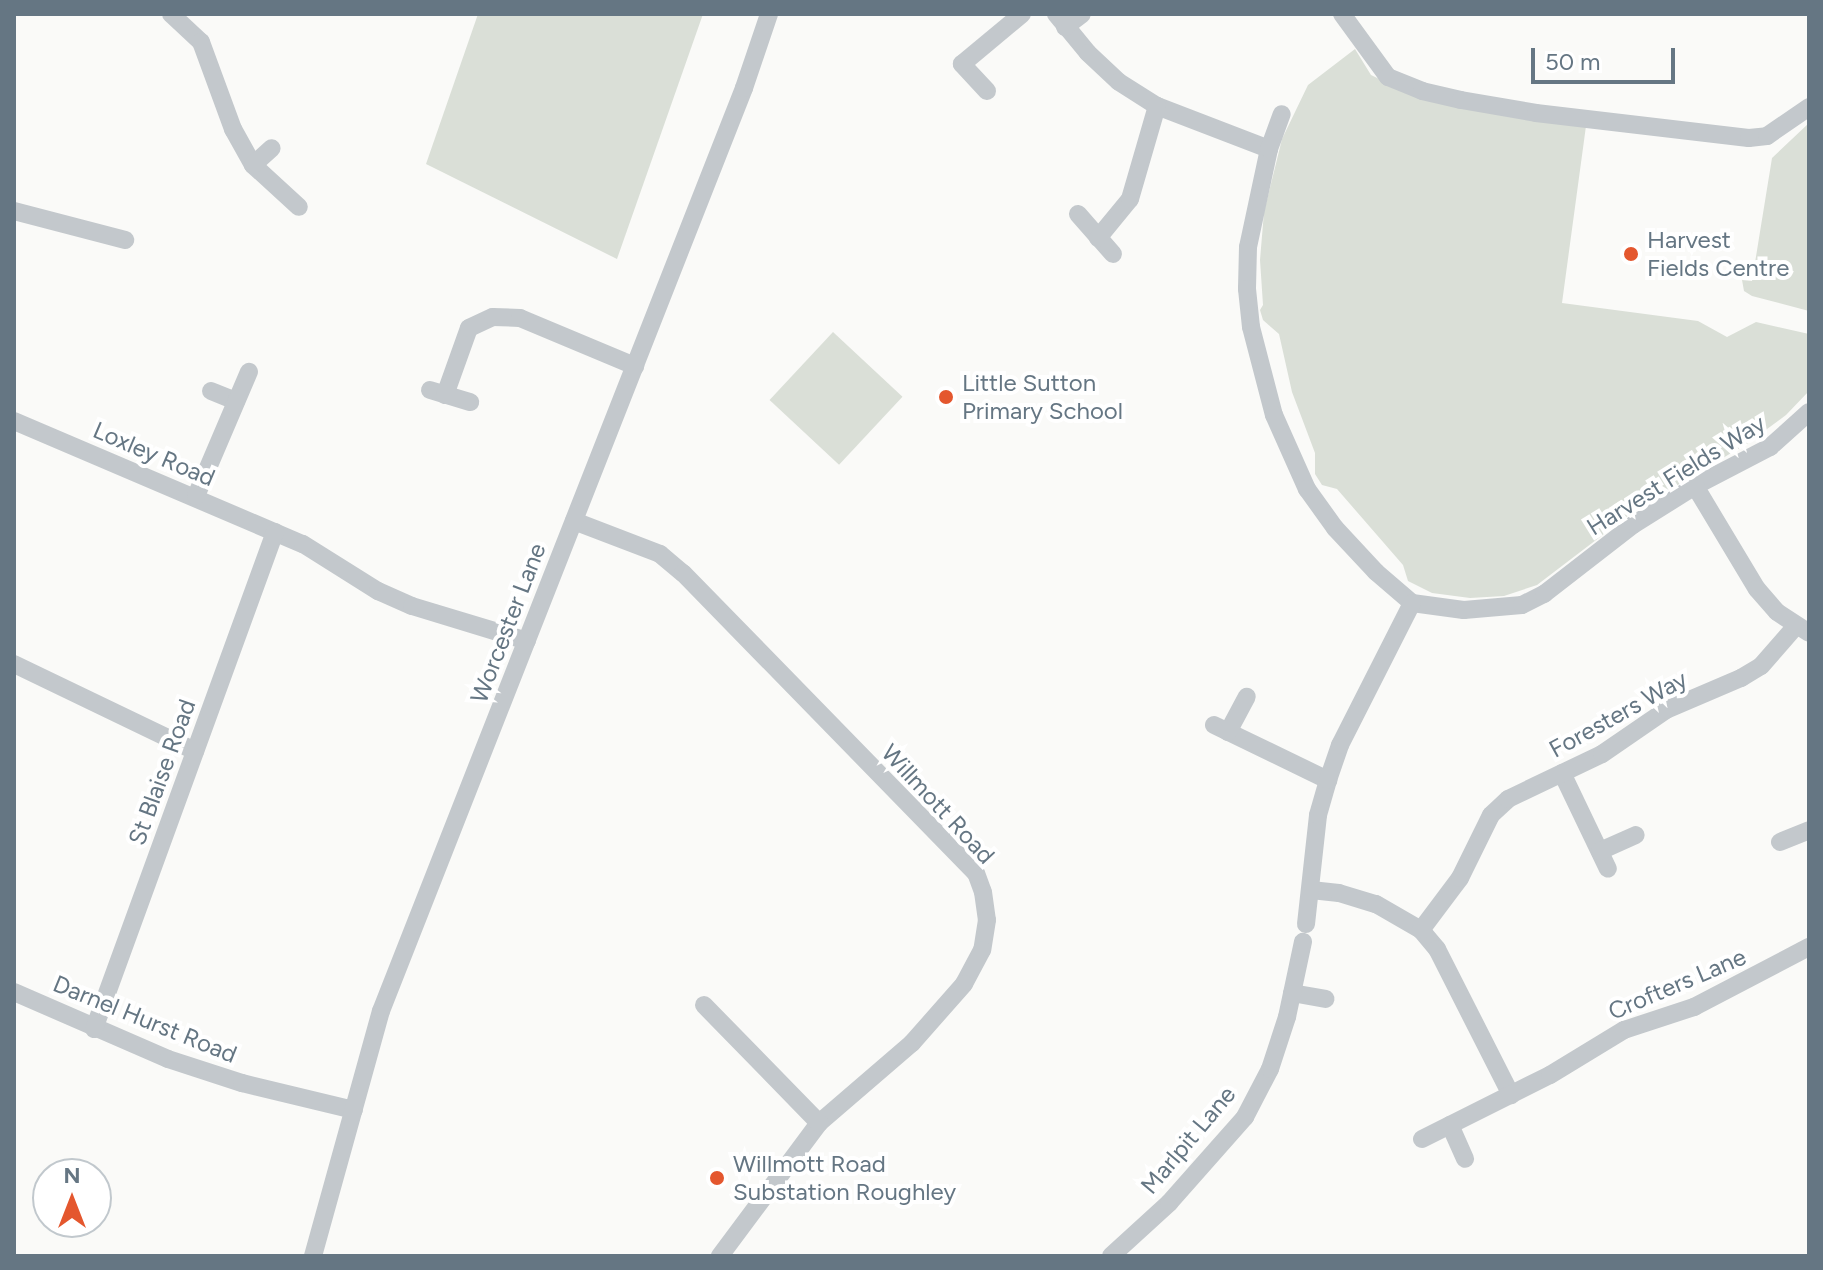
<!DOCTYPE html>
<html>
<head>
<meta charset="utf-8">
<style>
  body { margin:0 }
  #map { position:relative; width:1823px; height:1270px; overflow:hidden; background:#fafaf8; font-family:Figtree,sans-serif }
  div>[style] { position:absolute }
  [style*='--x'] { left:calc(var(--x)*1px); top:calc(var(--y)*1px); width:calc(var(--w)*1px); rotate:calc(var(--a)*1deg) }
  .green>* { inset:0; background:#dadfd7; transform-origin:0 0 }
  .minor>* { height:18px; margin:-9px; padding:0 9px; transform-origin:9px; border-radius:9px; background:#c3c8cc }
  .dots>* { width:22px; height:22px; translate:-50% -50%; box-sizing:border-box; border:4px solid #fff; border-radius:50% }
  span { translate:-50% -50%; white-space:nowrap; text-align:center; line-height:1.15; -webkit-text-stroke:8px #fff; paint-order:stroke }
  .poi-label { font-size:24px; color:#657683 }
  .left { translate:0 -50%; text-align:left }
  .street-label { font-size:24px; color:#657683 }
  .frame { position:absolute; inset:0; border:16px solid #657683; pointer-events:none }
  .north { position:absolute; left:32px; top:1158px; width:80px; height:80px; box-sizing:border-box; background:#fff; border:2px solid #c1c8cd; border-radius:50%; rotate:0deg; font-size:22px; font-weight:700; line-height:32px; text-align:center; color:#657683 }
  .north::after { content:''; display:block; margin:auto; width:28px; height:36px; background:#e4572e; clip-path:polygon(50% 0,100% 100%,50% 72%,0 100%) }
  .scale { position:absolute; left:1531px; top:48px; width:144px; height:36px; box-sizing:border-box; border:4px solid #657683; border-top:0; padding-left:10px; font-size:24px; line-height:28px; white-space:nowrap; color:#657683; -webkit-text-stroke:6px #fff; paint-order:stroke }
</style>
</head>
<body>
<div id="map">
  <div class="green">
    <i style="clip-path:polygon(478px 14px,703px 14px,617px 259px,426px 164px)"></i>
    <i style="clip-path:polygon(1355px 49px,1371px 75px,1410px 94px,1586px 126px,1562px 303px,1698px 321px,1727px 337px,1756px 322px,1809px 334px,1809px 391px,1786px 415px,1748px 443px,1634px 511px,1537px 585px,1504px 596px,1470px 598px,1432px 593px,1408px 581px,1403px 565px,1337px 489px,1322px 485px,1315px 474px,1315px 453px,1292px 392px,1279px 334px,1263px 320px,1260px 310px,1263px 305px,1260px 260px,1264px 212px,1282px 139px,1308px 85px)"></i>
    <i style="clip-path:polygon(1809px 123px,1809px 311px,1752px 296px,1744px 291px,1742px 280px,1752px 281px,1772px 158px)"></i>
    <i style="left:833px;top:332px;width:95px;height:93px;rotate:43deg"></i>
  </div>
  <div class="minor">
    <i style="--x:171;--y:14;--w:41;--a:43"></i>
    <i style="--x:201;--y:42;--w:93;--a:69.8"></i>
    <i style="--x:233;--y:129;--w:41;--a:60.9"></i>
    <i style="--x:253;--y:165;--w:62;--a:42.4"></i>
    <i style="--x:1056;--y:14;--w:50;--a:50.6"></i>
    <i style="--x:1088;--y:53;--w:42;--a:43.1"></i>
    <i style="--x:1119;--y:82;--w:45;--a:32.3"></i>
    <i style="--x:1157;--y:106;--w:120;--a:21"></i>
    <i style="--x:1269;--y:149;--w:100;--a:102.1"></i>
    <i style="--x:1248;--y:247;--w:42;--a:91.4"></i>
    <i style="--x:1247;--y:289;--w:38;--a:84"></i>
    <i style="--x:1251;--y:327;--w:91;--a:75.4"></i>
    <i style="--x:1274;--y:415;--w:81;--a:66"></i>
    <i style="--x:1307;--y:489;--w:48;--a:54.3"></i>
    <i style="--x:1335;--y:528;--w:60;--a:47"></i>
    <i style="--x:1376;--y:572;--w:48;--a:40.7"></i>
    <i style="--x:1412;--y:603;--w:52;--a:7.7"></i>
    <i style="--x:1464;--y:610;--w:58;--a:-4.9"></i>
    <i style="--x:1522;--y:605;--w:25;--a:-27"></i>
    <i style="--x:1544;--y:594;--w:113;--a:-37.8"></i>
    <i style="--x:1633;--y:525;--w:73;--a:-32.2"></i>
    <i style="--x:1695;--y:486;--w:85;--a:-27.5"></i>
    <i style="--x:1770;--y:447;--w:52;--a:-41.9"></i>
    <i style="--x:1342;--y:14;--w:78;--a:53.9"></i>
    <i style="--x:1388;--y:77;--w:37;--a:22"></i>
    <i style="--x:1422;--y:91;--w:40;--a:13"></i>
    <i style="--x:1461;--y:100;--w:76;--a:9.8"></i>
    <i style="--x:1536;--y:113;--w:214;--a:6.7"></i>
    <i style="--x:1749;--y:138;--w:18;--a:-6"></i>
    <i style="--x:1767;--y:136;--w:51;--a:-34.6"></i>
    <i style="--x:1065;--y:27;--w:21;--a:-37"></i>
    <i style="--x:987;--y:91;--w:37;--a:-133"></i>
    <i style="--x:962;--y:64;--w:78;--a:-39.8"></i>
    <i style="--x:1269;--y:149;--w:37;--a:-70"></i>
    <i style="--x:253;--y:165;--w:25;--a:-42"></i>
    <i style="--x:14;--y:211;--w:115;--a:14.6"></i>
    <i style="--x:1078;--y:214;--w:53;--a:48.8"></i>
    <i style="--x:1098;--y:238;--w:50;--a:-50.6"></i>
    <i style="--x:1130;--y:199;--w:97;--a:-73.8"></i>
    <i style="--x:430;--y:390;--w:42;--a:16.7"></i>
    <i style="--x:211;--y:391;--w:27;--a:22"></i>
    <i style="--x:445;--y:395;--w:71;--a:-70.3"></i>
    <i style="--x:469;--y:328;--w:26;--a:-25"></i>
    <i style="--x:493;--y:317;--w:27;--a:2"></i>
    <i style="--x:520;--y:318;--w:125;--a:22.7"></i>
    <i style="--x:14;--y:421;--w:314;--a:23.1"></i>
    <i style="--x:303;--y:544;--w:89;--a:32.1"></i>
    <i style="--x:378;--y:591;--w:37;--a:24"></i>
    <i style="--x:412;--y:606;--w:120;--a:16.9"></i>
    <i style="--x:1695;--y:486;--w:120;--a:59"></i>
    <i style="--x:1757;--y:589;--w:30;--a:49"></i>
    <i style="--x:1777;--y:612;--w:38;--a:33"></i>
    <i style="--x:196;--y:496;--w:135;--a:-66.9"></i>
    <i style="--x:574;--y:521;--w:92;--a:21"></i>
    <i style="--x:660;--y:554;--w:30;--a:40"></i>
    <i style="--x:683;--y:573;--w:419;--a:45.7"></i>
    <i style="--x:976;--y:873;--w:20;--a:70"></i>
    <i style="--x:983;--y:892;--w:28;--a:82"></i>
    <i style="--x:987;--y:920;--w:30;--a:99"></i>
    <i style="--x:982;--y:950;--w:38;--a:118"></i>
    <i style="--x:964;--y:984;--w:79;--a:131.4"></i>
    <i style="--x:912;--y:1043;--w:123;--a:139.3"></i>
    <i style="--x:819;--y:1123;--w:166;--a:126.7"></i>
    <i style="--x:14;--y:664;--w:201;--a:25.7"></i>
    <i style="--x:1214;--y:725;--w:127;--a:25.8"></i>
    <i style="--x:1228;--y:732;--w:40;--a:-62"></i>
    <i style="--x:1562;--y:773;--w:106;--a:64.4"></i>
    <i style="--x:1780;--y:842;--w:31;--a:-22"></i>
    <i style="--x:1600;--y:851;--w:39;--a:-24"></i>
    <i style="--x:1311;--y:890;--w:28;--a:6"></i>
    <i style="--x:1339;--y:893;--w:39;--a:17"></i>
    <i style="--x:1376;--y:904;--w:52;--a:30"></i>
    <i style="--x:1421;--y:930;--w:25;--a:50"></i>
    <i style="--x:1437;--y:949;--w:164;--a:63.1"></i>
    <i style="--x:1306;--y:924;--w:110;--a:-83.7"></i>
    <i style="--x:1318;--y:815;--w:36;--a:-74"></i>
    <i style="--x:1328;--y:780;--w:37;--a:-71"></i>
    <i style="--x:1340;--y:745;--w:159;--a:-63.1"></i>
    <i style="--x:1421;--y:930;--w:65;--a:-53.1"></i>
    <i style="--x:1460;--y:878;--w:70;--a:-63.8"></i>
    <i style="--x:1491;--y:815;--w:23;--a:-43"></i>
    <i style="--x:1508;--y:799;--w:104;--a:-25.6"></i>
    <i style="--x:1602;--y:754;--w:78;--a:-34.5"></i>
    <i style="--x:1666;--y:710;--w:82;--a:-23.1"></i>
    <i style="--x:1741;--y:678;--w:23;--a:-31"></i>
    <i style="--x:1761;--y:666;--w:52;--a:-48.9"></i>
    <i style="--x:14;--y:992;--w:168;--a:23.5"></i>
    <i style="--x:168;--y:1059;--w:78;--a:18"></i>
    <i style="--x:242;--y:1083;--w:115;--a:13.6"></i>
    <i style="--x:1292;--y:993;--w:34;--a:10"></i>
    <i style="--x:704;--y:1005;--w:165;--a:45.7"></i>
    <i style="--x:94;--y:1029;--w:529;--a:-69.99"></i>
    <i style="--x:1450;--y:1125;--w:37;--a:66"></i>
    <i style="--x:1422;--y:1139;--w:143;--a:-26.6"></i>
    <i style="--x:1550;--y:1075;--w:87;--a:-31.3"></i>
    <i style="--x:1624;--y:1030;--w:74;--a:-18.2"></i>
    <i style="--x:1694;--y:1007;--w:130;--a:-27.6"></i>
    <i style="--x:313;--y:1256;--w:254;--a:-74.5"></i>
    <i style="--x:381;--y:1011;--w:992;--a:-68.53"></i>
    <i style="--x:744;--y:88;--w:78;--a:-71.3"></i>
    <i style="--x:1111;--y:1256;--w:79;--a:-42.4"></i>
    <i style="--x:1169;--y:1203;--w:115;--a:-48.5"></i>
    <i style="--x:1245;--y:1117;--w:54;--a:-62.5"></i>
    <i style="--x:1270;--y:1069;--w:55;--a:-71.9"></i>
    <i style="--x:1287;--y:1017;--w:77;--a:-78"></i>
  </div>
  <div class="dots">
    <i style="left:1631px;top:254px;background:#e4572e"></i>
    <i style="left:946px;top:397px;background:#e4572e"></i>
    <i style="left:717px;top:1178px;background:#e4572e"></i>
  </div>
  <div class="poi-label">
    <span class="left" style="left:1647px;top:254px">Harvest<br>Fields Centre</span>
    <span class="left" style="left:962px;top:397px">Little Sutton<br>Primary School</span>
    <span class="left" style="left:733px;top:1178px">Willmott Road<br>Substation Roughley</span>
  </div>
  <div class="street-label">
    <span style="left:154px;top:454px;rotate:23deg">Loxley Road</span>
    <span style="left:1676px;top:475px;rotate:-32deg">Harvest Fields Way</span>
    <span style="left:508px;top:623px;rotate:-69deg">Worcester Lane</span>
    <span style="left:1618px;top:714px;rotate:-29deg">Foresters Way</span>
    <span style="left:162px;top:772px;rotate:-70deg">St Blaise Road</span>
    <span style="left:938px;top:804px;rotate:47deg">Willmott Road</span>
    <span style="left:1677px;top:984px;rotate:-23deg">Crofters Lane</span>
    <span style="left:145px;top:1019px;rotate:22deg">Darnel Hurst Road</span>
    <span style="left:1188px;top:1140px;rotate:-50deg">Marlpit Lane</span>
  </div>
  <div class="frame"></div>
  <div class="north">N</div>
  <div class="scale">50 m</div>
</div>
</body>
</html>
